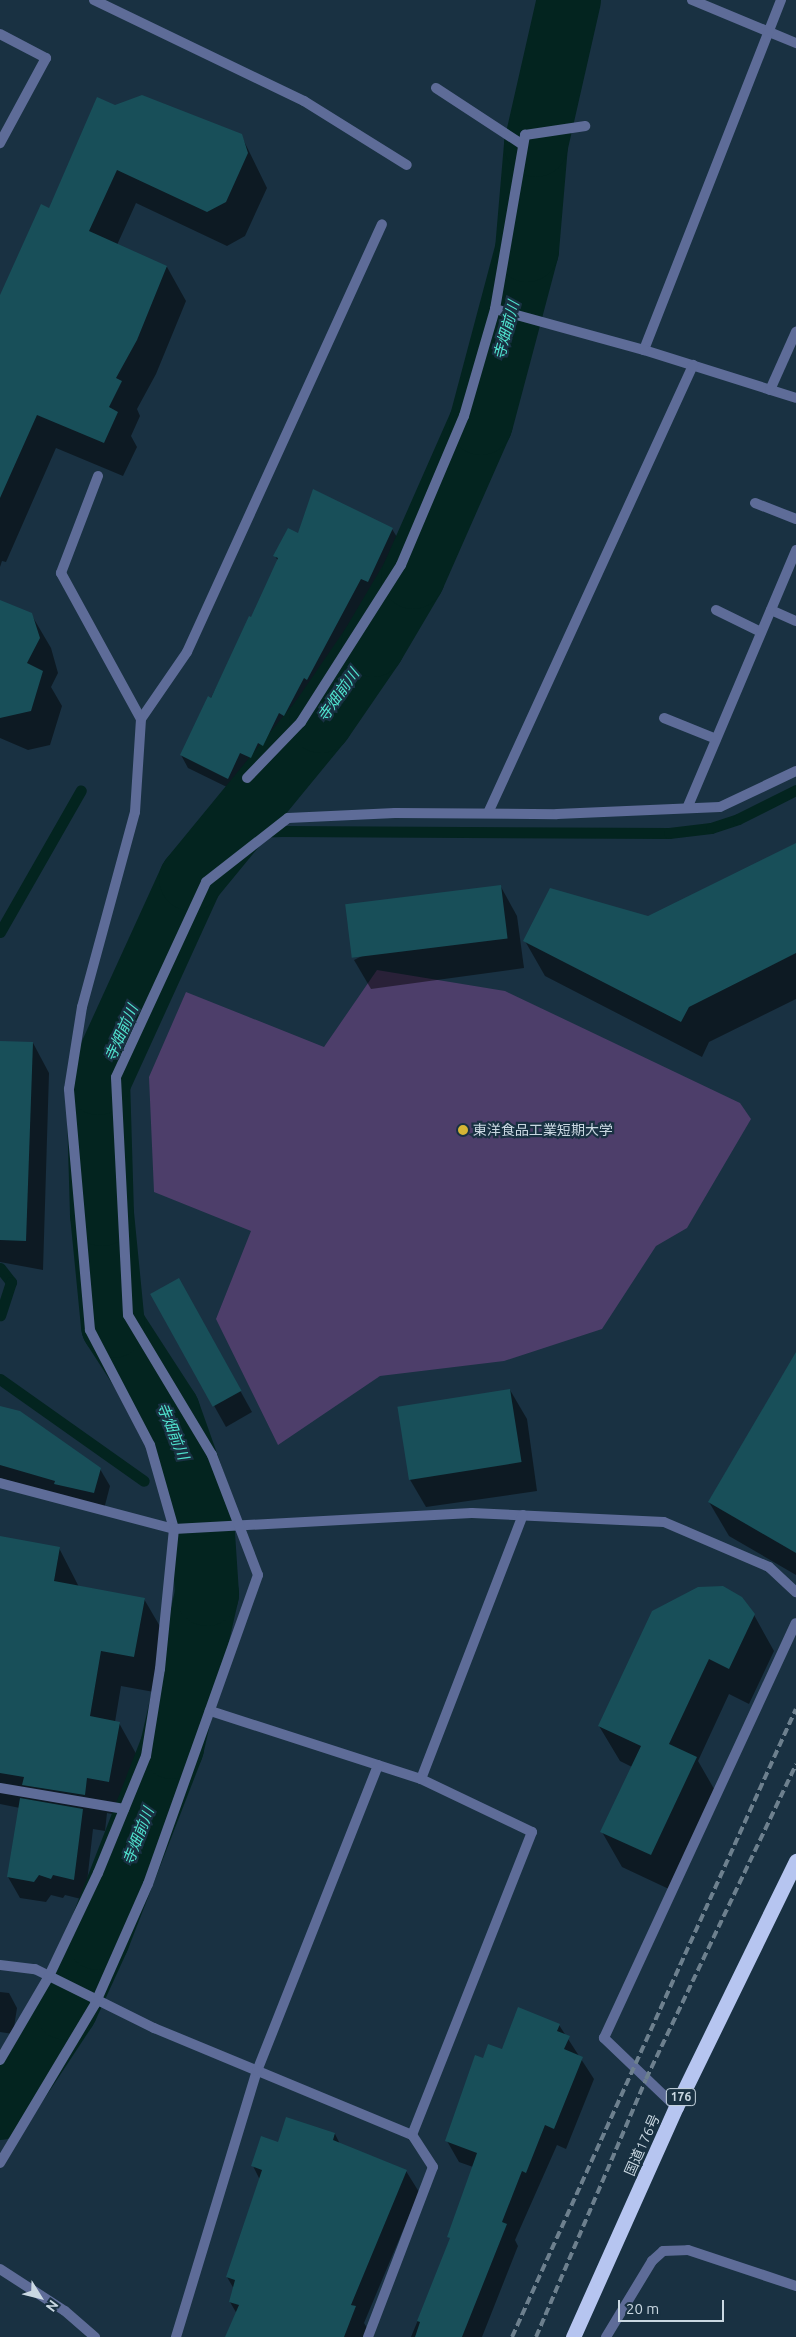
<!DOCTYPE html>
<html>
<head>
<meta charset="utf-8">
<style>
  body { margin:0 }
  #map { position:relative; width:796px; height:2337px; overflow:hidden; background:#193142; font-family:Ubuntu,"Noto Sans JP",sans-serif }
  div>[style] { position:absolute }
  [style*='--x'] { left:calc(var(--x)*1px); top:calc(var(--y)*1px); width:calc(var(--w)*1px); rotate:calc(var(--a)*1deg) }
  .green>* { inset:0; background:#4d3e6a }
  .shadow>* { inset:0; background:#0007 }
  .stream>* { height:11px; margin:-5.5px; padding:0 5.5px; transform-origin:5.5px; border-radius:5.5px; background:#03241f }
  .river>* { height:64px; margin:-32px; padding:0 32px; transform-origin:32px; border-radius:32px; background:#03241f }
  .building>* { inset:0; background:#184f59; transform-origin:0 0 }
  .lane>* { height:10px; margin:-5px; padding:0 5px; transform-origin:5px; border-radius:5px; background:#5e6c98 }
  .street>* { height:10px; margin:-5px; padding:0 5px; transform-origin:5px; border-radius:5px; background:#5e6c98 }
  .highway>* { height:15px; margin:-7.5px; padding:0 7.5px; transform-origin:7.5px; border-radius:7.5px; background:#b6c5f0 }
  .rail>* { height:4px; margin-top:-2px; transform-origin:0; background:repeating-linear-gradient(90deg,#6d808e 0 8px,transparent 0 12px) }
  .dots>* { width:14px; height:14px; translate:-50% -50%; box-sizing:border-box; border:2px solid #193142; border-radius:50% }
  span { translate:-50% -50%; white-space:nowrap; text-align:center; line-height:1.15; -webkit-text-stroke:4.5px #193142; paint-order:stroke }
  .shield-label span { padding:1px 4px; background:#193142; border:1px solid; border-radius:4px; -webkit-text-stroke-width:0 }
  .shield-label { font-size:12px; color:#cad8e2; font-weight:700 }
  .poi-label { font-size:14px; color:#cad8e2 }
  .left { translate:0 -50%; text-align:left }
  .street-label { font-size:14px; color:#cad8e2 }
  .water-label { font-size:15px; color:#50e3cf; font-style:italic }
  .north { position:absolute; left:15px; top:2272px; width:50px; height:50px; -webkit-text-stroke:4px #193142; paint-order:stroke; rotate:126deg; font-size:14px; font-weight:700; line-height:20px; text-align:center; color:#cad8e2 }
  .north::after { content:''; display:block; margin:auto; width:18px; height:22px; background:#cad8e2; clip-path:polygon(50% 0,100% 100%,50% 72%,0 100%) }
  .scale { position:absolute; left:618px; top:2300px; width:106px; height:22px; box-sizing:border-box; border:2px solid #cad8e2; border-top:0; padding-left:6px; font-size:15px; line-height:18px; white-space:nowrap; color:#cad8e2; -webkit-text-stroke:4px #193142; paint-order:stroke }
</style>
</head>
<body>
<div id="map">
  <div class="green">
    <i style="clip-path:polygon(377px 970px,505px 991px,740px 1103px,751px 1119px,687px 1228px,656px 1246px,602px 1329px,504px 1361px,380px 1376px,278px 1445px,216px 1319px,251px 1231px,154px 1192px,149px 1077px,186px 992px,324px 1047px)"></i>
  </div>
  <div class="shadow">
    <i style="clip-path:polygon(115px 106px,241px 135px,267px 188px,245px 236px,227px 246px,136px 203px,117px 245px,167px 267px,186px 301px,156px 374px,137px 409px,140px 416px,131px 436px,137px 447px,123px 476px,56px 448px,6px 562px,2px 561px,0 567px,0 298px,49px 210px)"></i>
    <i style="clip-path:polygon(392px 529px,400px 542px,375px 594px,369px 591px,315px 692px,311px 690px,291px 728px,286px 725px,271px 758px,258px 770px,248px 765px,235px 791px,188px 768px,181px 755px,252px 619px,278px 561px,275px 556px,299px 535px)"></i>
    <i style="clip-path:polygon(0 601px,31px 614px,51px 648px,58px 673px,51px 687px,62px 706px,50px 745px,28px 750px,0 738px)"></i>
    <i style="clip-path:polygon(796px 846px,796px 999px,709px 1042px,702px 1057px,545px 976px,525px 941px,648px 918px)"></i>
    <i style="clip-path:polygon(501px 887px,517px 916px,524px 968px,371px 989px,354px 960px)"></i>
    <i style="clip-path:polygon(0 1042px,33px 1043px,49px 1073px,43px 1270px,0 1262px)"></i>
    <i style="clip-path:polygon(152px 1295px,190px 1300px,252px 1412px,226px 1427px)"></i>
    <i style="clip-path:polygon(796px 1354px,796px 1575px,729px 1536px,709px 1502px)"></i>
    <i style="clip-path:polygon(510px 1390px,527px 1419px,537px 1491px,426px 1507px,409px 1478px)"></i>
    <i style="clip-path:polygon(0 1407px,100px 1469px,110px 1486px,104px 1509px,0 1478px)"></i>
    <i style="clip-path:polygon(0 1542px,59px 1548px,79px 1587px,144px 1599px,165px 1635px,154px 1692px,121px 1686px,115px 1722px,119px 1723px,139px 1759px,129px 1817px,107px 1813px,105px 1831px,93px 1829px,85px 1900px,65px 1895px,63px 1898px,51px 1895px,46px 1902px,20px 1898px,8px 1877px,20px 1808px,0 1804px)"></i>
    <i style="clip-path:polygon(754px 1615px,774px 1651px,749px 1704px,729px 1694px,698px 1761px,717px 1794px,671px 1890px,622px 1867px,602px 1832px,632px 1767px,620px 1761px,599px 1726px)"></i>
    <i style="clip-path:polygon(0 1992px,9px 1993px,17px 2008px,13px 2034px,0 2032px)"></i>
    <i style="clip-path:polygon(559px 2025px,594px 2079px,566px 2149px,557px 2145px,515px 2240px,518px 2246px,482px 2337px,411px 2337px,451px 2240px,449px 2236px,473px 2167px,459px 2162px,447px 2141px,484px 2060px)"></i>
    <i style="clip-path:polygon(335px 2134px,340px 2144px,406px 2171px,419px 2192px,364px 2323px,367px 2328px,364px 2337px,226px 2337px,237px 2314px,230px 2302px,234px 2289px,227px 2277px,260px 2180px,253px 2166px,279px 2144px)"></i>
  </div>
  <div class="stream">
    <i style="--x:215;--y:846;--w:40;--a:-21"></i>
    <i style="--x:252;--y:832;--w:30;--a:-2"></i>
    <i style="--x:282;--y:831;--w:387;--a:0.3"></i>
    <i style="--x:669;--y:833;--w:42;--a:-6.8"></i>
    <i style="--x:711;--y:828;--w:28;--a:-18"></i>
    <i style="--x:738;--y:819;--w:65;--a:-26.6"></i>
    <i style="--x:0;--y:932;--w:163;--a:-60.3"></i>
    <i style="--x:0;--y:1268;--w:18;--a:52"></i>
    <i style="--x:11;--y:1282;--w:35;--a:108"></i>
    <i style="--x:0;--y:1379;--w:176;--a:35.3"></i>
  </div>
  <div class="river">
    <i style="--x:0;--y:2108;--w:120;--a:-56.6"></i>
    <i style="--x:66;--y:2008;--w:77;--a:-65.4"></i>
    <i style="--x:98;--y:1938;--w:205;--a:-68.8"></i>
    <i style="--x:172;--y:1747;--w:157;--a:-77.1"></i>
    <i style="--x:207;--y:1594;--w:90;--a:-93.8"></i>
    <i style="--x:201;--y:1504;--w:99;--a:-109.5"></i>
    <i style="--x:168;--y:1411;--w:101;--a:-122.9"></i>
    <i style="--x:113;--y:1326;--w:113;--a:-95.6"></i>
    <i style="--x:102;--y:1214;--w:131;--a:-91.7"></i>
    <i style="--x:98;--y:1083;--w:224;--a:-65.5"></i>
    <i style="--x:191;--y:879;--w:205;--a:-50.6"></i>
    <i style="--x:321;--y:721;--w:92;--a:-55.6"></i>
    <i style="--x:373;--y:645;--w:79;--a:-59.5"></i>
    <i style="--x:413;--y:577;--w:168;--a:-66.2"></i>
    <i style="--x:481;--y:423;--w:179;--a:-75.1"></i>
    <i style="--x:527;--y:250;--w:105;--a:-85.1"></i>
    <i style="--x:536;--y:145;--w:149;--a:-77.2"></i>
  </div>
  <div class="building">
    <i style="clip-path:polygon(142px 95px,242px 134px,248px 153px,226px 202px,207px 212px,117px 170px,89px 231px,167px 266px,137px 340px,116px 378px,122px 381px,109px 407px,118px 412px,104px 443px,37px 415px,0 498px,0 295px,41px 204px,49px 208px,97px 97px,115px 105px)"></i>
    <i style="clip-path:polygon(313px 489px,393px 528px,368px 582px,361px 579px,307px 680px,304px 678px,284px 716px,279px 713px,263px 746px,258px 743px,251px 758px,240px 753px,228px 779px,180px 755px,208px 696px,211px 698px,249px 616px,251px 617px,278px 558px,273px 556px,288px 528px,298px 533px)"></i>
    <i style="clip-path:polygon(0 600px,32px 613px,40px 638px,27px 663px,43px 671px,31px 711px,0 718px)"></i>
    <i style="clip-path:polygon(796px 843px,796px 953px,689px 1007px,681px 1022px,523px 941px,550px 888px,648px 916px)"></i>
    <i style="left:501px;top:885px;width:54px;height:157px;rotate:83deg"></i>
    <i style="clip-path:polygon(0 1041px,33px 1042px,26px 1241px,0 1240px)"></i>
    <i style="left:179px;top:1278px;width:129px;height:33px;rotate:61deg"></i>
    <i style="clip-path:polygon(796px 1352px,796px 1553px,708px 1502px)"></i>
    <i style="left:510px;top:1389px;width:74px;height:114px;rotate:81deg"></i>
    <i style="clip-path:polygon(0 1406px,20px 1411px,101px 1468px,94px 1493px,54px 1484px,55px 1481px,0 1465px)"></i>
    <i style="clip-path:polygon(0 1536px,60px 1547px,54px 1581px,145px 1598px,134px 1657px,101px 1651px,90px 1716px,120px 1722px,109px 1782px,87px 1778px,85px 1795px,22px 1785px,24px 1777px,0 1773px)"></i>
    <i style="clip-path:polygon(723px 1586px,742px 1597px,755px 1614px,729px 1669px,709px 1659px,669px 1744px,697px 1757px,651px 1855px,600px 1832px,641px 1746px,598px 1726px,652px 1611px,698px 1587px)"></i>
    <i style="clip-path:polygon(20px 1798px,83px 1809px,74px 1880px,53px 1875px,51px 1879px,39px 1875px,34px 1882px,7px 1877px)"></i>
    <i style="clip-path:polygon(518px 2007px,560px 2024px,557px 2031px,570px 2036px,564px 2049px,583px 2057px,554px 2129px,545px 2125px,526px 2173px,522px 2171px,502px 2222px,507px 2224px,462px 2337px,415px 2337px,420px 2322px,417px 2321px,450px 2238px,447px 2237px,477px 2153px,445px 2141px,475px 2055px,483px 2058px,488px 2044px,502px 2049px)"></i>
    <i style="clip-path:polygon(286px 2117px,335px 2133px,333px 2140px,407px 2170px,351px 2305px,356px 2306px,344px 2337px,225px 2337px,239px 2305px,229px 2302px,235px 2280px,226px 2277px,262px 2170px,251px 2166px,261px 2136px,278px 2142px)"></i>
  </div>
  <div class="lane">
    <i style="--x:94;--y:0;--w:233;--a:25.7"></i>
    <i style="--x:304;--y:101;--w:121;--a:31.9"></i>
    <i style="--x:0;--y:34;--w:52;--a:27.6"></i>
    <i style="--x:46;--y:58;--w:97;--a:118.4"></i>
    <i style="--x:436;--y:88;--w:104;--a:33.2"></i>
    <i style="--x:98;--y:476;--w:104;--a:110.9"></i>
    <i style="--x:61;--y:573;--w:166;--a:61.3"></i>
    <i style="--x:174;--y:1529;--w:87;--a:-105.9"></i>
    <i style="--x:150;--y:1445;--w:130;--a:-117.6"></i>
    <i style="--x:90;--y:1330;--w:242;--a:-95"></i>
    <i style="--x:69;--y:1089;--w:83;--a:-81"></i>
    <i style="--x:82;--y:1007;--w:202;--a:-74.8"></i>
    <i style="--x:135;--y:812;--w:93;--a:-86.3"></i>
    <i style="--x:141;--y:719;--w:81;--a:-55.5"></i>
    <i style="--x:187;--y:652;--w:470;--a:-65.5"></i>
  </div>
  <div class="street">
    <i style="--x:692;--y:0;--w:113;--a:22.5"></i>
    <i style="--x:781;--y:0;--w:376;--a:111.4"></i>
    <i style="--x:644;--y:350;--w:159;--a:17.5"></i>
    <i style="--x:495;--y:309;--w:155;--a:15.4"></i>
    <i style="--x:770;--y:390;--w:64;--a:-65.9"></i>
    <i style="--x:755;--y:503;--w:44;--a:21.3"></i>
    <i style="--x:716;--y:610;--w:50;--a:26.1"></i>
    <i style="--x:771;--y:610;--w:27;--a:24"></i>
    <i style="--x:664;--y:718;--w:56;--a:22"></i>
    <i style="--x:247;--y:778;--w:78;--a:-46"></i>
    <i style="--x:301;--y:722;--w:186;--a:-57.5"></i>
    <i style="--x:401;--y:565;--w:162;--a:-67.1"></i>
    <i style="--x:464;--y:416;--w:111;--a:-73.8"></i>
    <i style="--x:495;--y:309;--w:177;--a:-80.2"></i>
    <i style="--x:525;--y:135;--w:61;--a:-8.5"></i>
    <i style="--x:688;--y:806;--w:278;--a:-67.1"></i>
    <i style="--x:488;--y:813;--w:493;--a:-65.4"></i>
    <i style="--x:0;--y:1483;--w:180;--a:14.8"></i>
    <i style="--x:174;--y:1529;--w:298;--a:-3.1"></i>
    <i style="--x:472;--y:1513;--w:192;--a:2.7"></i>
    <i style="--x:664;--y:1522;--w:114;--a:23.2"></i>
    <i style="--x:769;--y:1567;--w:37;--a:43"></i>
    <i style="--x:421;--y:1779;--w:283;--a:-68.9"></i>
    <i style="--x:0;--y:1788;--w:126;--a:9.6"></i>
    <i style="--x:0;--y:1965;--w:35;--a:7"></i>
    <i style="--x:35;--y:1969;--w:133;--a:26.4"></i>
    <i style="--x:154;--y:2028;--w:279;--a:22.5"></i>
    <i style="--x:412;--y:2135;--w:326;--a:-68.4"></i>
    <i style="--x:532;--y:1832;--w:123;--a:-154.5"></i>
    <i style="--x:421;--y:1779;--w:222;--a:-162.1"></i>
    <i style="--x:0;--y:2060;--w:97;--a:-59.7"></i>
    <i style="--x:49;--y:1976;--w:114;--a:-64.6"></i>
    <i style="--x:98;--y:1873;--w:126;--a:-67.7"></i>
    <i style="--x:146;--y:1756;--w:88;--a:-80.9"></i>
    <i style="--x:160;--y:1669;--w:141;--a:-84.3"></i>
    <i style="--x:676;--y:2107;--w:100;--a:-136.2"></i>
    <i style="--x:604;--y:2038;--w:457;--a:-65.2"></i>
    <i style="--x:0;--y:2163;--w:185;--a:-59.1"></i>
    <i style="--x:95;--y:2004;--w:131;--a:-66.2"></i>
    <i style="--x:148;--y:1884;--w:328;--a:-70.4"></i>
    <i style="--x:258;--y:1575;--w:129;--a:-111"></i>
    <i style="--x:212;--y:1455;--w:163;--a:-121"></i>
    <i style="--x:128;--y:1315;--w:238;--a:-92.9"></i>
    <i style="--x:116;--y:1077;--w:215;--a:-65.2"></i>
    <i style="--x:206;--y:882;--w:104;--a:-38"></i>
    <i style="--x:288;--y:818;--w:107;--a:-2.7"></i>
    <i style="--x:395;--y:813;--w:162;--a:0.4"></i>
    <i style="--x:557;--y:814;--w:163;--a:-2.5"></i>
    <i style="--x:720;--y:807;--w:84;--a:-25.3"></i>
    <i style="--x:0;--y:2269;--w:77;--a:32.9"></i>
    <i style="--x:65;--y:2311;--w:40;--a:41"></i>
    <i style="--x:176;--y:2337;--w:278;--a:-73.1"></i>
    <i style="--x:257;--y:2071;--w:329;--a:-68.4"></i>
    <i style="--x:368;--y:2337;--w:182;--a:-69.1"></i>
    <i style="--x:433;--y:2167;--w:38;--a:-123"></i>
    <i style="--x:606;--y:2337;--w:89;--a:-58.8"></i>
    <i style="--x:652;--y:2261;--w:15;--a:-42"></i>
    <i style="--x:663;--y:2251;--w:25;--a:-2"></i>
    <i style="--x:688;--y:2250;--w:114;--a:18.4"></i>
  </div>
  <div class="highway">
    <i style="--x:573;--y:2337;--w:252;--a:-65.9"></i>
    <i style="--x:676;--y:2107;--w:274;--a:-64"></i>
  </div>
  <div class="rail">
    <i style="--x:512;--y:2337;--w:689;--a:-65.67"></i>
    <i style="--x:536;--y:2337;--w:280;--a:-66.9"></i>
    <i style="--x:646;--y:2079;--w:349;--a:-64.5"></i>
  </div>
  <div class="dots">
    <i style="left:463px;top:1130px;background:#d5b535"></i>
  </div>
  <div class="shield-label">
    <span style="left:681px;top:2097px">176</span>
  </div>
  <div class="poi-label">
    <span class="left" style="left:473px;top:1130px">東洋食品工業短期大学</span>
  </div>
  <div class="street-label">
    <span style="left:642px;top:2145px;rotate:-66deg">国道176号</span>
  </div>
  <div class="water-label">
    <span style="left:506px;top:330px;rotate:-75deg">寺畑前川</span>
    <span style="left:338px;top:695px;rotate:-55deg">寺畑前川</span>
    <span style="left:121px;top:1033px;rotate:-66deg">寺畑前川</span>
    <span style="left:173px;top:1431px;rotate:68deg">寺畑前川</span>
    <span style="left:138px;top:1836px;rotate:-69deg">寺畑前川</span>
  </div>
  <div class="north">N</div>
  <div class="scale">20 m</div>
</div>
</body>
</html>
